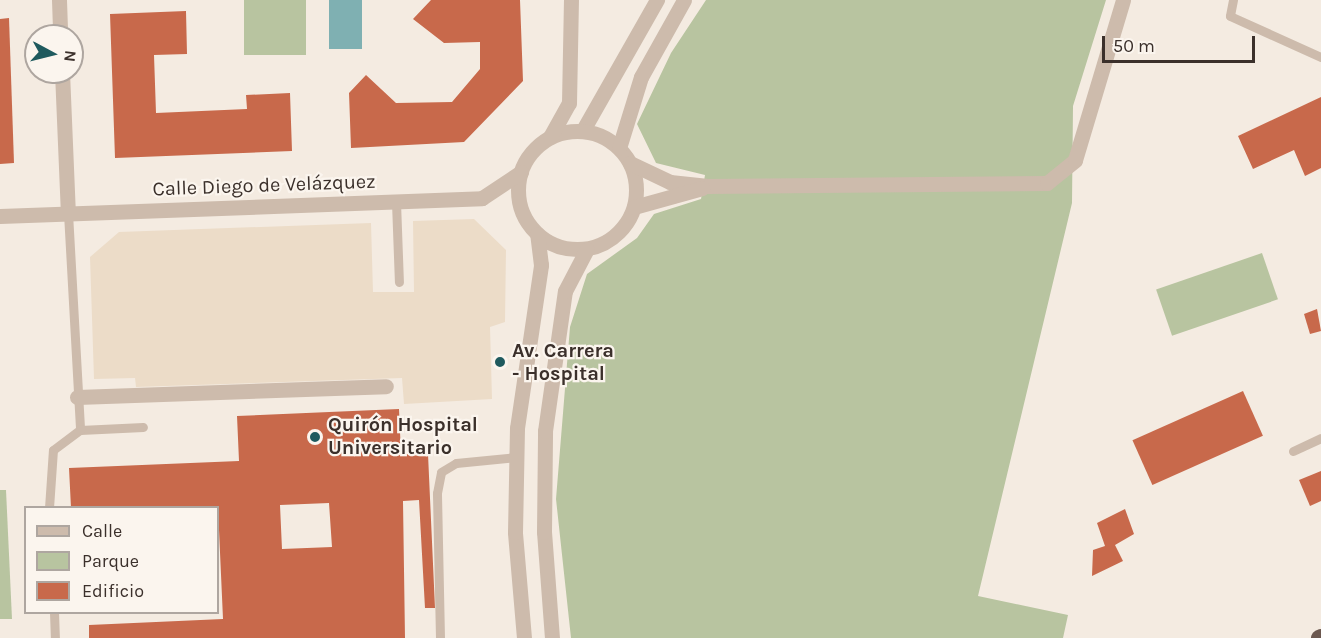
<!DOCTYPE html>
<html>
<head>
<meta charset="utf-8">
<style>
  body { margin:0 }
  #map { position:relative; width:1321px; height:638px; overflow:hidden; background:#f4ebe1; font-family:Karla,sans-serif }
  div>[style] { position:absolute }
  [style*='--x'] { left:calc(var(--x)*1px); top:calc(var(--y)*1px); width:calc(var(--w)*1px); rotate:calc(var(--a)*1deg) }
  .green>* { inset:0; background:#b8c4a0; transform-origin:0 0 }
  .plaza>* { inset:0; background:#ecdcc8 }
  .water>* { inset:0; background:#7fb0b2; transform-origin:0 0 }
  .building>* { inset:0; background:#c8694b; transform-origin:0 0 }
  .service>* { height:9px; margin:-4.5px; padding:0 4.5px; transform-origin:4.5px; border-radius:4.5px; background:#cdbbac }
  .minor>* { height:15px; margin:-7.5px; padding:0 7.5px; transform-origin:7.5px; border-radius:7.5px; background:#cdbbac }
  .minor>.ring { margin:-7.5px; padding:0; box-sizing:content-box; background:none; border:15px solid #cdbbac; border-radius:50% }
  .trunk>* { height:16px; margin:-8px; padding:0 8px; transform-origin:8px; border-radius:8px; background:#6c584f }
  .dots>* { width:16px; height:16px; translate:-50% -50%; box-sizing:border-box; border:3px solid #fbf5ee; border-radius:50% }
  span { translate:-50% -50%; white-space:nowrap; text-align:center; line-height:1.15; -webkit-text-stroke:4.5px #fbf5ee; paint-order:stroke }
  .street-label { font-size:20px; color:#3b302b }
  .poi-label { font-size:20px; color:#3b302b; font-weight:700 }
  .left { translate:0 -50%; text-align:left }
  .legend { position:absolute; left:24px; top:506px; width:195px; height:108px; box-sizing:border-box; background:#fbf5ee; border:2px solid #aea6a0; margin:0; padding:8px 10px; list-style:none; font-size:18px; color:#3b302b }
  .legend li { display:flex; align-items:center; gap:12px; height:30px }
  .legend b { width:30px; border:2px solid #aea6a0 }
  .north { position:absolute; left:24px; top:24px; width:60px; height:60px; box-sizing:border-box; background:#fbf5ee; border:2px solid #aea6a0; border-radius:50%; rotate:97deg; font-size:16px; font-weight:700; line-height:24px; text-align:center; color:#3b302b }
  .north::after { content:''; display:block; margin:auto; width:21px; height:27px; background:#1f5a5e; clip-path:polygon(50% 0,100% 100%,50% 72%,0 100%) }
  .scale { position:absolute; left:1102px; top:36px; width:153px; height:27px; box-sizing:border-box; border:3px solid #3b302b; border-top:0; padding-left:8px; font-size:18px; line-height:21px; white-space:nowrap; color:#3b302b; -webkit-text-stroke:4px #fbf5ee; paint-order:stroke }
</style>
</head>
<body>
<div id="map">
  <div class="green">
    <i style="left:244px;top:0;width:62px;height:55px"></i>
    <i style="clip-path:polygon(706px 0,1106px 0,1073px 106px,1072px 203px,978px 596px,1068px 615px,1063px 638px,571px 638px,556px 499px,570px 327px,587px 274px,637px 238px,654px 214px,701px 199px,705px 175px,656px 163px,637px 124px,671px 53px)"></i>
    <i style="left:1262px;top:253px;width:49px;height:112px;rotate:71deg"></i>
    <i style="clip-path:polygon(0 490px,6px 490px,12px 619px,0 619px)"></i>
  </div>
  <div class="plaza">
    <i style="clip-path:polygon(474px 219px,506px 250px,505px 322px,490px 327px,492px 399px,404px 404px,402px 378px,136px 387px,135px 378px,94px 379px,90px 257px,119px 232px,371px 223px,373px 292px,414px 292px,413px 221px)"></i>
  </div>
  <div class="water">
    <i style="left:329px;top:0;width:33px;height:49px"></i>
  </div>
  <div class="building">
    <i style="clip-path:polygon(431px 0,520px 0,523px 81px,464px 142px,351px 148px,349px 93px,366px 75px,396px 103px,452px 102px,480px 69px,480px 42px,444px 43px,413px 19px)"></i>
    <i style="clip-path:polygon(186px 11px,187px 54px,154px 55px,156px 113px,247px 109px,246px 95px,290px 93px,292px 151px,115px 158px,110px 14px)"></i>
    <i style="clip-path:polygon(9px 18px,14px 163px,0 164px,0 19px)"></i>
    <i style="clip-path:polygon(1321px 97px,1321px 168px,1305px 176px,1294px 150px,1253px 169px,1238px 136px)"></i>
    <i style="clip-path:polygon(1317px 309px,1321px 331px,1310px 334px,1304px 314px)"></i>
    <i style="left:1243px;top:391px;width:49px;height:121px;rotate:66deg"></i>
    <i style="clip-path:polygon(evenodd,399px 409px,401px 454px,428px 454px,435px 608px,425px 608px,419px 500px,403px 501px,405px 638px,89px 638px,89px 625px,223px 619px,218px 508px,71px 508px,69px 468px,239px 461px,237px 416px,399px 409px,329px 503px,332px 547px,282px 549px,280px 505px,329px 503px)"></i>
    <i style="clip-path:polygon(1321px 471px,1321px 501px,1310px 506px,1299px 480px)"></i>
    <i style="clip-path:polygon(1125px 509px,1134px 534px,1115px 545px,1123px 561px,1092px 576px,1093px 550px,1105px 546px,1097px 523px)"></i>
  </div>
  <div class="service">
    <i style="--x:1233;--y:0;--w:16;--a:101"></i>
    <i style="--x:1230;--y:16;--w:100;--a:24.3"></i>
    <i style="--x:396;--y:202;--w:80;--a:87.9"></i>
    <i style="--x:68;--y:213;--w:217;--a:86.8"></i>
    <i style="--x:80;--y:430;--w:63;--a:-2.7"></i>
    <i style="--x:1293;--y:451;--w:31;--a:-25"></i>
    <i style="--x:49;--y:508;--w:58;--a:-86.1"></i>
    <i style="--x:53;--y:450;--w:34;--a:-37"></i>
    <i style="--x:54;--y:612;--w:26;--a:88"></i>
    <i style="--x:440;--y:638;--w:145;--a:-91.2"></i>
    <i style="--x:437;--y:493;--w:21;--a:-79"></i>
    <i style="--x:441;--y:472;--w:17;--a:-31"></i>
    <i style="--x:456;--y:463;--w:60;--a:-5.7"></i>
  </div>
  <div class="minor">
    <i style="--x:59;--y:0;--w:36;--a:88"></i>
    <i style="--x:62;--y:72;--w:141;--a:87.6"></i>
    <i style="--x:583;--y:130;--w:150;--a:-60.4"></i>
    <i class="ring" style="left:518px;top:131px;width:103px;height:103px"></i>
    <i style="--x:550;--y:137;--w:39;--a:-61"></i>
    <i style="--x:569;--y:103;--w:103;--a:-88.9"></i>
    <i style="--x:619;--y:148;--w:74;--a:-72.8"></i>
    <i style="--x:641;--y:77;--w:88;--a:-60.8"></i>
    <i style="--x:630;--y:163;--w:44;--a:25.4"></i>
    <i style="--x:670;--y:182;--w:38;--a:6"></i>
    <i style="--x:708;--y:186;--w:339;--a:-0.5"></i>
    <i style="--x:1047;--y:183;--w:36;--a:-39"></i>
    <i style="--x:1075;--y:160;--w:167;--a:-73.3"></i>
    <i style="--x:634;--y:207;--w:71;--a:-15.6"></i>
    <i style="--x:0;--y:216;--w:482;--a:-2.1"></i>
    <i style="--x:482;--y:198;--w:47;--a:-33.7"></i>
    <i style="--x:77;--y:397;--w:309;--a:-2"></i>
    <i style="--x:524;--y:638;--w:106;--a:-94.9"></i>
    <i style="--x:515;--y:532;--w:104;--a:-88.9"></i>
    <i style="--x:517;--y:428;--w:165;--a:-81.6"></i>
    <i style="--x:541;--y:265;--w:31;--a:-97"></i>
    <i style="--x:552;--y:638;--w:106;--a:-94.3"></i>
    <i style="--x:544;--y:532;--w:101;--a:-89.4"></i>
    <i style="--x:545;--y:431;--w:141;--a:-81.9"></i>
    <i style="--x:565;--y:291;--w:47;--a:-62.4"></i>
  </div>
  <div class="trunk">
    <i style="--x:1319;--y:638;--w:2;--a:-27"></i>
  </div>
  <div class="dots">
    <i style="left:500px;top:362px;background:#1f5a5e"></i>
    <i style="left:315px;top:437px;background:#1f5a5e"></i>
  </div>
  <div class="street-label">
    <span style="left:264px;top:185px;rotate:-2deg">Calle Diego de Velázquez</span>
  </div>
  <div class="poi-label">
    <span class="left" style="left:512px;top:362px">Av. Carrera<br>- Hospital</span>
    <span class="left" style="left:328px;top:436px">Quirón Hospital<br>Universitario</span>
  </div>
  <ul class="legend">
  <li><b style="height:8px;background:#cdbbac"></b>Calle</li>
  <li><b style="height:16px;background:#b8c4a0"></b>Parque</li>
  <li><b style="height:16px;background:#c8694b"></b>Edificio</li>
  </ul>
  <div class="north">N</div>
  <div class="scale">50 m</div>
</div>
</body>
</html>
